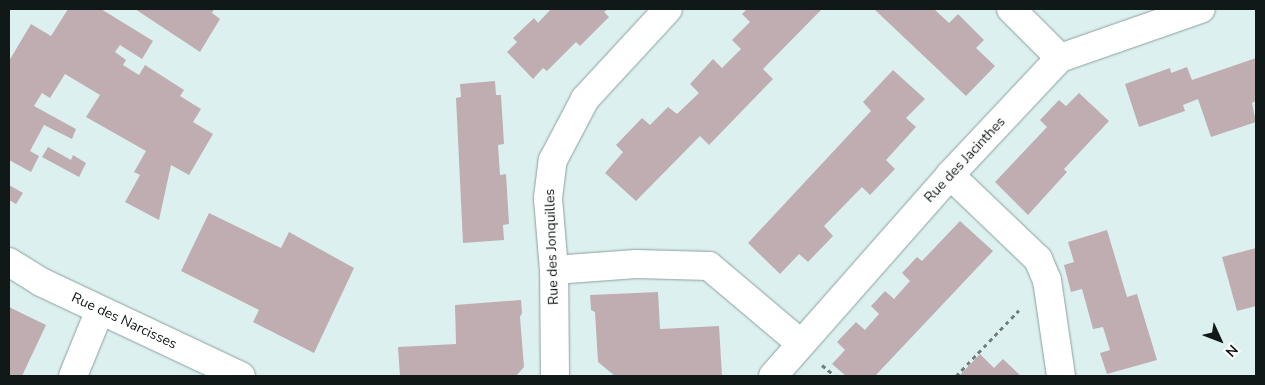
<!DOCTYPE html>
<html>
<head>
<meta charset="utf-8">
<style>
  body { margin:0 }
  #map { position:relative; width:1265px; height:385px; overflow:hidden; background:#dcf1ef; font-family:"Nunito Sans",sans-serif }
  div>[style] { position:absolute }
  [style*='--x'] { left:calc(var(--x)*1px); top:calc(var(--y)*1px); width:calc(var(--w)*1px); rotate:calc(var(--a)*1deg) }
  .building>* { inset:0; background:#bfadb2 }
  .path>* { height:3px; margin-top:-1.5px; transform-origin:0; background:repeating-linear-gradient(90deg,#707e7d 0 4px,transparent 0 8px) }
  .roads { filter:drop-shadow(0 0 1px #8ca09f) drop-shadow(0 0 1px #8ca09f) }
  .minor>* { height:28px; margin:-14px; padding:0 14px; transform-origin:14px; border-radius:14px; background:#fff }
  span { translate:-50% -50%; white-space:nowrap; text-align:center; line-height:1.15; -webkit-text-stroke:4px #fff; paint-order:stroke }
  .street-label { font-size:14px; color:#111818 }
  .frame { position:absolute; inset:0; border:10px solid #111818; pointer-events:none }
  .north { position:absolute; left:1195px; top:315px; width:50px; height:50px; -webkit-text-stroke:4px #fff; paint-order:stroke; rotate:133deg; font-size:14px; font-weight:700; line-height:20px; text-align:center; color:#111818 }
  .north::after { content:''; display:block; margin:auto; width:18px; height:22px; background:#111818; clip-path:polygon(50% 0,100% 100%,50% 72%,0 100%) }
</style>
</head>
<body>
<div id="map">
  <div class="building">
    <i style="clip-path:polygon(68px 9px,101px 9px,153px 41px,142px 59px,120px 45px,115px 52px,126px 60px,123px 65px,139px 75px,145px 65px,184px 90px,180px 96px,201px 109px,193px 122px,213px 134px,189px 175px,171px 165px,159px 220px,125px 202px,140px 175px,134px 172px,146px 151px,86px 117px,100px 95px,65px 74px,50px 98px,42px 93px,34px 106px,76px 129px,72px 139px,44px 125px,30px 151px,39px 156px,31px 172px,9px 160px,9px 61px,31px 24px,51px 36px)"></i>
    <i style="clip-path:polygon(135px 9px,214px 9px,212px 13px,220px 19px,200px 52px)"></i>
    <i style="clip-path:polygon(551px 9px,608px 9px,604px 12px,609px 17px,580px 46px,576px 42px,547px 71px,543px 68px,533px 79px,507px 52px,517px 42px,513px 38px,534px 18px,538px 23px)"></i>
    <i style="clip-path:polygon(747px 9px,822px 9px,763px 69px,773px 79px,709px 145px,700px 136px,636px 201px,605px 173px,623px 152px,616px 145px,642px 118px,650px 125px,668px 107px,677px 114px,699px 93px,690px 84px,713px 59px,722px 68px,741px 49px,732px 40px,750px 22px,742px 14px)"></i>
    <i style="clip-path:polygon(874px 9px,934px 9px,949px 23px,958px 14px,984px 40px,976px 48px,995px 66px,966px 96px)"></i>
    <i style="clip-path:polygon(1256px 58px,1256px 101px,1252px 103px,1256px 122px,1211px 137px,1198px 99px,1183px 105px,1185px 111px,1139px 127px,1125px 84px,1170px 68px,1171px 73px,1187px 67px,1192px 80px)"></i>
    <i style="clip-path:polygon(893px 70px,925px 99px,906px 118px,916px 127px,886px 160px,895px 169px,870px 195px,862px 187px,824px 226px,833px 236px,808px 262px,799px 254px,780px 274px,748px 243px,871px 111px,863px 102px)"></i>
    <i style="clip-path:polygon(495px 81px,496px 95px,501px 95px,504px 144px,498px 145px,500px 175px,506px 174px,509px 224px,503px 225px,504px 240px,463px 243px,456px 98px,461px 97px,460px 84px)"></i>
    <i style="clip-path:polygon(1079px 93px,1109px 121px,1064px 169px,1067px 172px,1028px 215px,995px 182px,1047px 127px,1040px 120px,1059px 100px,1066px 106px)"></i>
    <i style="clip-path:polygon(48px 147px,71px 160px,73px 155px,86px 163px,79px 177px,42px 157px)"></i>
    <i style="clip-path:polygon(9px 185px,23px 193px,16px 204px,9px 200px)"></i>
    <i style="clip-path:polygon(209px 213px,281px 248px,289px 232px,354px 268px,314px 353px,253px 322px,259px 310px,181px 271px)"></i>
    <i style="clip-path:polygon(960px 221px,993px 251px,875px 376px,846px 376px,832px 364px,845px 350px,837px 342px,856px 322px,865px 330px,879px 314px,871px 306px,885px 291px,894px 299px,910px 281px,902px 273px,917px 257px,922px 261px)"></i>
    <i style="clip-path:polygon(1107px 230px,1127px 297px,1137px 294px,1157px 360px,1107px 374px,1100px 353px,1110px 350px,1103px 327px,1093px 329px,1082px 289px,1071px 292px,1064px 265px,1074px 262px,1068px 242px)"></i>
    <i style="clip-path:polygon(1256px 248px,1256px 306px,1237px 311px,1222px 257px)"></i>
    <i style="clip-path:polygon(658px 292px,660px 329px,719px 326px,722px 376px,615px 376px,598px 362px,595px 312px,591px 310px,590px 295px)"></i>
    <i style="clip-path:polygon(521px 300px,522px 313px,520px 317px,524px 367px,516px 376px,400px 376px,398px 347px,456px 344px,455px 305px)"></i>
    <i style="clip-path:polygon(9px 307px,46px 325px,22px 376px,9px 376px)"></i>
    <i style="clip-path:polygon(980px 354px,994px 368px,1003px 359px,1021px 376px,959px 376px)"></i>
  </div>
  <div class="path">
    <i style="--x:822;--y:365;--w:17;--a:40"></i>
    <i style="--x:956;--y:376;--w:91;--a:-46.3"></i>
  </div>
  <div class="roads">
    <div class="minor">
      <i style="--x:1011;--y:9;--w:69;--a:45"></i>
      <i style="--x:950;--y:175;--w:122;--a:43.7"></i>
      <i style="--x:1038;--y:259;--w:23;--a:67"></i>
      <i style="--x:1047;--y:280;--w:97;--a:81.7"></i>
      <i style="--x:9;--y:262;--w:38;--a:32"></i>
      <i style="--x:41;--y:282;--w:221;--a:25.2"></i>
      <i style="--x:554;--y:270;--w:82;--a:-4.2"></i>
      <i style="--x:636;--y:264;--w:73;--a:1.6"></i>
      <i style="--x:709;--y:266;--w:119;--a:40.2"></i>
      <i style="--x:73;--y:376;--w:71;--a:-67.8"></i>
      <i style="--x:555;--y:376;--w:106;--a:-90.5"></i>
      <i style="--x:554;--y:270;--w:72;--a:-94.8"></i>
      <i style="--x:548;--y:198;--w:38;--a:-83"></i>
      <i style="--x:553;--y:160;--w:69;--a:-62.3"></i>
      <i style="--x:585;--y:99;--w:122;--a:-47.3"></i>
      <i style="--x:773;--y:376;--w:268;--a:-48.6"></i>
      <i style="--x:950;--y:175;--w:161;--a:-46.8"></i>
      <i style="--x:1060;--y:58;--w:149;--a:-19.2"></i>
    </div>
  </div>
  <div class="street-label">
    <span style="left:965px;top:160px;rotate:-47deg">Rue des Jacinthes</span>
    <span style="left:552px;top:247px;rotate:-92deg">Rue des Jonquilles</span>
    <span style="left:124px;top:321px;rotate:25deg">Rue des Narcisses</span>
  </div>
  <div class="frame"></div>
  <div class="north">N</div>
</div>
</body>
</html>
